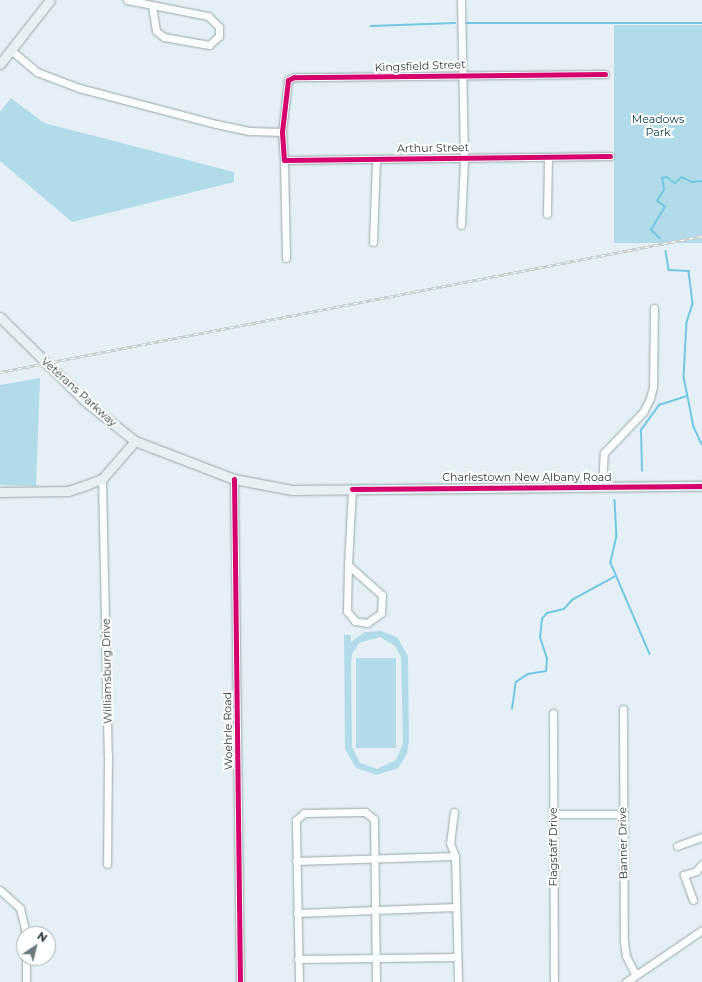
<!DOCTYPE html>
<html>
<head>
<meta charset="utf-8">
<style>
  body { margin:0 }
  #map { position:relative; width:702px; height:982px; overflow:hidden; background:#e4f0f5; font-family:Montserrat,sans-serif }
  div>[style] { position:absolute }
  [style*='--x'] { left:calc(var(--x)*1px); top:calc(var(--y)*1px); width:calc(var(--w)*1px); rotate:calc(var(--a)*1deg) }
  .green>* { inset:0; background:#b1dbe9; transform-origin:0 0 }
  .stream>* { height:1.5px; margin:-0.75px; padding:0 0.75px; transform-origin:0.75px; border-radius:0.75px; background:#73c7e2 }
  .roads { filter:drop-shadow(0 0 1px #99a6ab) drop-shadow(0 0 1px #99a6ab) }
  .minor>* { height:7px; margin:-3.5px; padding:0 3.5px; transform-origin:3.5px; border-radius:3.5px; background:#fbfdfe }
  .major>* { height:9px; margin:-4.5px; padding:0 4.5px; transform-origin:4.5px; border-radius:4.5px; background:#e7f0f3 }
  .rail>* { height:3px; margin-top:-1.5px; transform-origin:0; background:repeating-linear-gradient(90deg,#fff 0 4.5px,#cacfd0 0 9px); box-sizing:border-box; border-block:1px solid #cacfd0 }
  .cycleway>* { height:5px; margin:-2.5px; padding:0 2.5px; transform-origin:2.5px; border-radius:2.5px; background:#d6006c }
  span { translate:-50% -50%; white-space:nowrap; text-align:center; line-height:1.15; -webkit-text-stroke:4px #fff; paint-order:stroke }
  .street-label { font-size:11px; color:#28383d }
  .park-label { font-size:11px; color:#013746 }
  .north { position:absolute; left:16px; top:926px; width:40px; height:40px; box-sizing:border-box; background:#fff; border:1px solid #a9afb1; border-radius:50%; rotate:35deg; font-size:11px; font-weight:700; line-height:16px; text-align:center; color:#28383d }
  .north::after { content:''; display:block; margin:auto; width:14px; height:18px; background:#6a787d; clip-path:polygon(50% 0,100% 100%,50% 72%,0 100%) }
</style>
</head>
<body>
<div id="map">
  <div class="green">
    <i style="left:614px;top:25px;width:88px;height:218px"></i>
    <i style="clip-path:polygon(11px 98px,44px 123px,234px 172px,234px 182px,72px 222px,0 161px,0 112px)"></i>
    <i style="clip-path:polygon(40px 378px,36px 486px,0 485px,0 385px)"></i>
    <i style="clip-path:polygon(evenodd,381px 631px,397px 637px,408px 656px,409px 743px,407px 754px,398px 768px,377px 775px,356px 768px,345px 749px,344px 635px,351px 635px,351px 642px,365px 632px,381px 631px,380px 637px,395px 646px,401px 657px,403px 743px,396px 760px,377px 769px,360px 763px,352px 747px,351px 664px,352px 654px,359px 643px,380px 637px)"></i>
    <i style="left:356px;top:658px;width:40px;height:90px"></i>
  </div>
  <div class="stream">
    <i style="--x:463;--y:23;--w:239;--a:0"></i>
    <i style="--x:371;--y:26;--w:84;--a:-2"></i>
    <i style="--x:660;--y:239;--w:13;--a:-135"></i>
    <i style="--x:651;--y:230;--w:27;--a:-59"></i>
    <i style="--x:665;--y:207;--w:10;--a:-143"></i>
    <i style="--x:657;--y:201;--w:13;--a:-58"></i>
    <i style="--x:664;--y:190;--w:12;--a:-99"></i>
    <i style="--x:662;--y:178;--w:5;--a:-11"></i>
    <i style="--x:667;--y:177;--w:10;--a:37"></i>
    <i style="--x:675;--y:183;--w:9;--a:-41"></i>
    <i style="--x:682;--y:177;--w:11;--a:27"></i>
    <i style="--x:692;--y:182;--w:10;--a:-6"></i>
    <i style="--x:666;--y:251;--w:19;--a:81"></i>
    <i style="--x:669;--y:270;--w:20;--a:3"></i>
    <i style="--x:689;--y:271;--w:33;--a:83"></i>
    <i style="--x:693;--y:304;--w:19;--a:108"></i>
    <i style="--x:687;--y:322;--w:55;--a:93.1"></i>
    <i style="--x:684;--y:377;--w:51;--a:78.7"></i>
    <i style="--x:694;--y:427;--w:19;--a:65"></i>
    <i style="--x:642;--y:471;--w:41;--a:-91.4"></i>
    <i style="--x:641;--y:430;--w:31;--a:-54"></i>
    <i style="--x:659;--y:405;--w:28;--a:-18"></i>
    <i style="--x:615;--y:500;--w:36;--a:87"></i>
    <i style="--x:617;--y:536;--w:28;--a:103"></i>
    <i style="--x:611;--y:563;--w:99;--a:66.8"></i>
    <i style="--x:512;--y:709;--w:27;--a:-82"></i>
    <i style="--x:516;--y:682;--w:14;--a:-34"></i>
    <i style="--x:528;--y:674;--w:18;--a:-9"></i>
    <i style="--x:546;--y:671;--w:12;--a:-85"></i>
    <i style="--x:547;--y:659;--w:22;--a:-108"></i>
    <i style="--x:540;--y:638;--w:19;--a:-84"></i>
    <i style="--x:542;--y:619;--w:8;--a:-50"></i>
    <i style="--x:547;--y:613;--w:17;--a:-13"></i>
    <i style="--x:564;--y:609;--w:12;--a:-48"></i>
    <i style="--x:572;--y:600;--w:48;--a:-28.7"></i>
  </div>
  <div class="roads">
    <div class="minor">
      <i style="--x:127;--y:0;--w:83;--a:11.2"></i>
      <i style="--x:208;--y:16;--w:16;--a:45"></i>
      <i style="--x:219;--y:27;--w:9;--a:90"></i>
      <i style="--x:219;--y:36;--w:13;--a:138"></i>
      <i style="--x:209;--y:45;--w:46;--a:-169.9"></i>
      <i style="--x:164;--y:37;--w:10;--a:-143"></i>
      <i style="--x:156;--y:31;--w:25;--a:-99"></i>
      <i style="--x:12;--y:51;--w:33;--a:40"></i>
      <i style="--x:37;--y:72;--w:45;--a:20.9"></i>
      <i style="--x:79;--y:88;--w:142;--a:14.7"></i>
      <i style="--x:216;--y:124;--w:35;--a:12"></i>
      <i style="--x:250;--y:131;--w:32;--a:2"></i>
      <i style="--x:605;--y:74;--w:311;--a:179.4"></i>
      <i style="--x:294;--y:77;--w:7;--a:153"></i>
      <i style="--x:288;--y:80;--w:52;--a:96.6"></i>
      <i style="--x:282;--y:132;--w:28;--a:86"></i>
      <i style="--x:284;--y:160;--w:326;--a:-0.7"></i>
      <i style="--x:284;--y:160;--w:98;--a:88.8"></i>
      <i style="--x:547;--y:214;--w:56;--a:-89"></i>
      <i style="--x:461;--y:225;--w:67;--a:-87.4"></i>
      <i style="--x:464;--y:158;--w:158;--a:-91.1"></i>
      <i style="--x:373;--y:242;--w:83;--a:-87.9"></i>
      <i style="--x:102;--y:479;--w:277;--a:88.8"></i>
      <i style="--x:108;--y:756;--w:108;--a:90.5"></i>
      <i style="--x:234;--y:479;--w:503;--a:89.32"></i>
      <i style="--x:602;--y:487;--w:34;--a:-87"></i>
      <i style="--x:604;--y:453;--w:57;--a:-46.4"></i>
      <i style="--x:643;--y:412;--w:16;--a:-63"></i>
      <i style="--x:650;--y:398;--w:11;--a:-75"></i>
      <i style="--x:653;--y:387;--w:79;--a:-89.3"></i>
      <i style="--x:348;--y:565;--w:45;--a:41.4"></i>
      <i style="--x:382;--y:595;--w:18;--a:93"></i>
      <i style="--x:381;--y:613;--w:17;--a:144"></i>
      <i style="--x:367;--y:623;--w:12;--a:-171"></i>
      <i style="--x:355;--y:621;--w:13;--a:-129"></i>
      <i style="--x:347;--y:611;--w:46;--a:-88.8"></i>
      <i style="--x:348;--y:565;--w:76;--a:-87"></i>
      <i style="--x:623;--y:709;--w:233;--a:89.8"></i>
      <i style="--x:624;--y:942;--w:14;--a:82"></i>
      <i style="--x:626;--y:956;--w:20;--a:63"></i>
      <i style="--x:553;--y:713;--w:269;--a:89.8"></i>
      <i style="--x:454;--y:812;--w:31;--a:97"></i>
      <i style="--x:450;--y:843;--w:14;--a:69"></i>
      <i style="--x:455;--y:856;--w:126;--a:88.6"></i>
      <i style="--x:554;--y:814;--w:69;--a:0"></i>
      <i style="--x:677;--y:846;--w:27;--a:-20"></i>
      <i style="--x:296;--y:861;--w:159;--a:-1.8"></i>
      <i style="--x:0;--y:890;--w:27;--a:42"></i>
      <i style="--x:20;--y:908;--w:27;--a:77"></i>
      <i style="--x:693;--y:900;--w:27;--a:-110"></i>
      <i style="--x:684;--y:875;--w:13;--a:-18"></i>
      <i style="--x:696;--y:871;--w:9;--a:-49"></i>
      <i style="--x:297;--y:913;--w:159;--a:-2.2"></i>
      <i style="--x:26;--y:958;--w:24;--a:90"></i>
      <i style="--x:298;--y:959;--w:159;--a:-0.7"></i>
      <i style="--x:299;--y:982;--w:162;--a:-91.1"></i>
      <i style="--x:296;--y:820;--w:11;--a:-41"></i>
      <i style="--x:304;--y:813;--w:61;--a:-0.9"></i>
      <i style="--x:365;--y:812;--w:11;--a:38"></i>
      <i style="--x:374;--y:819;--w:163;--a:89.3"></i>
      <i style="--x:626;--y:982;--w:92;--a:-34.4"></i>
    </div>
    <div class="major">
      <i style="--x:0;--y:64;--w:81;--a:-52"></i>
      <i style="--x:0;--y:317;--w:121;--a:44.7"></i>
      <i style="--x:86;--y:402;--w:63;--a:38.5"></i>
      <i style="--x:135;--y:441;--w:106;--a:21"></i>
      <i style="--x:234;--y:479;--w:59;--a:10.7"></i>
      <i style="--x:292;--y:490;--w:410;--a:-0.6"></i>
      <i style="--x:0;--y:492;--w:68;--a:-0.8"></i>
      <i style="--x:68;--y:491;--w:19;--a:-18"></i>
      <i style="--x:86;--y:485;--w:17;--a:-21"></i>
      <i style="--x:102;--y:479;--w:50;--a:-49"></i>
    </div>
  </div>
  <div class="rail">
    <i style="--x:0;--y:372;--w:715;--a:-10.96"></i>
  </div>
  <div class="cycleway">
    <i style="--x:605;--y:74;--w:311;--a:179.4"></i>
    <i style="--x:294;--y:77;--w:7;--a:153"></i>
    <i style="--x:288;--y:80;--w:52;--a:96.6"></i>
    <i style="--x:282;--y:132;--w:28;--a:86"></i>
    <i style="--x:284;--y:160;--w:326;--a:-0.7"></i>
    <i style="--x:234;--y:479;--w:503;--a:89.32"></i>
    <i style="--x:352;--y:489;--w:350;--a:-0.5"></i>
  </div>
  <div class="street-label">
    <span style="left:420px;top:66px;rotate:-2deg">Kingsfield Street</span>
    <span style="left:433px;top:148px;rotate:-1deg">Arthur Street</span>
    <span style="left:79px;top:392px;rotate:42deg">Veterans Parkway</span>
    <span style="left:527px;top:477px">Charlestown New Albany Road</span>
    <span style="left:107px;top:671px;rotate:-91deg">Williamsburg Drive</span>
    <span style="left:228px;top:731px;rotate:-91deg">Woehrle Road</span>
    <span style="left:623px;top:843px;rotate:-91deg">Banner Drive</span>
    <span style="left:553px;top:847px;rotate:-90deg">Flagstaff Drive</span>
  </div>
  <div class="park-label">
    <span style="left:658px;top:126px">Meadows<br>Park</span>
  </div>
  <div class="north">N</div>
</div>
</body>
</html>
